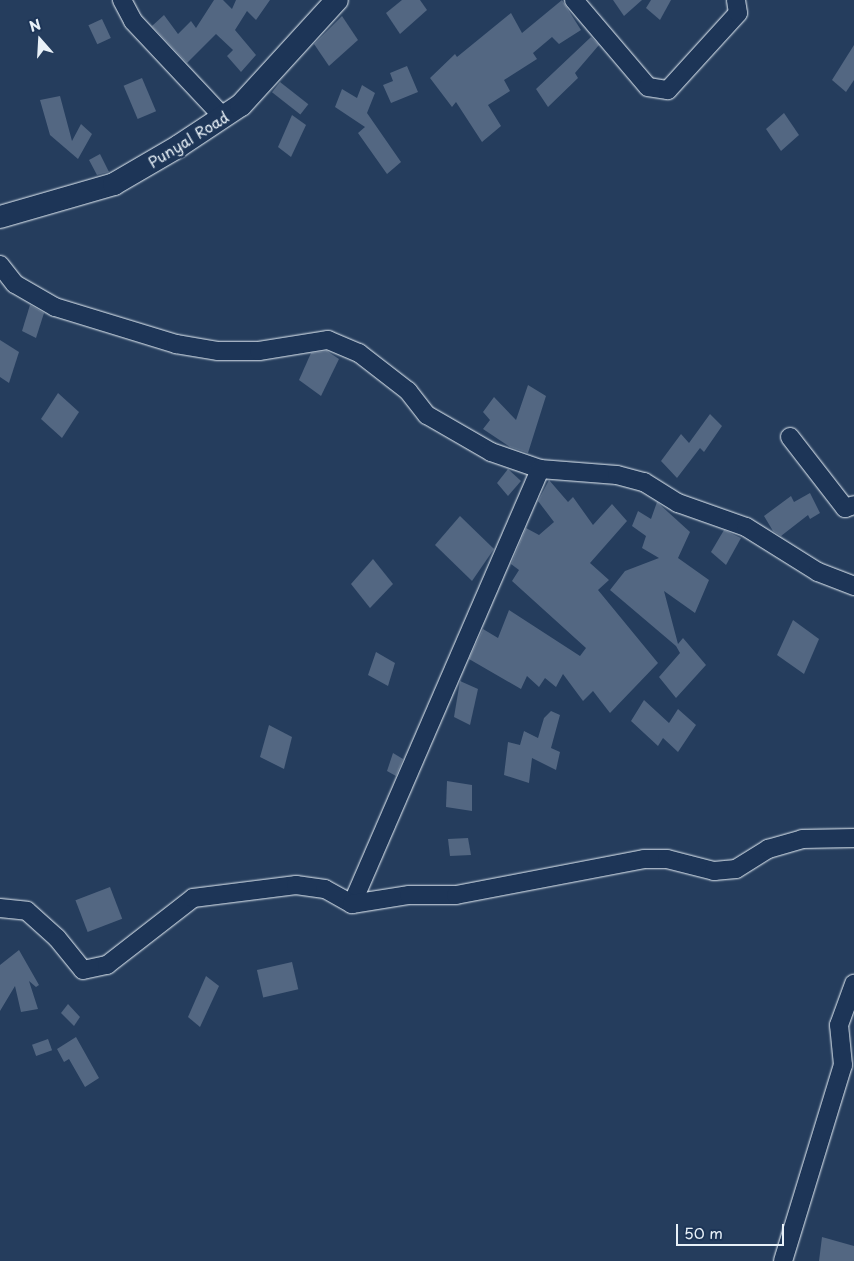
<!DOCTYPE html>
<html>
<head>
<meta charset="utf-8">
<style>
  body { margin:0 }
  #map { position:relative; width:854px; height:1261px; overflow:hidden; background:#253d5d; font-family:"Playpen Sans",sans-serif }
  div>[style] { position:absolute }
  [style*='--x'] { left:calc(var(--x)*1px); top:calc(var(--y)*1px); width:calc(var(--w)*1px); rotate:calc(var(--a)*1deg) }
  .building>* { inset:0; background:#536782; transform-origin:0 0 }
  .roads { filter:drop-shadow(0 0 1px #e8f1f8) drop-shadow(0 0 1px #e8f1f8) }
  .minor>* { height:18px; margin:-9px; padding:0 9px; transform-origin:9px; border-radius:9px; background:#1d3557 }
  .major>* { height:22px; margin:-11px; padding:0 11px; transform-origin:11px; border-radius:11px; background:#1d3557 }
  span { translate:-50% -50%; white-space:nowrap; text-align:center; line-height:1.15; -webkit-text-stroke:5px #1d3557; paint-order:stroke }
  .street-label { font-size:15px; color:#e8f1f8 }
  .north { position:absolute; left:15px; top:15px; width:50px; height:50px; -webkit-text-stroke:4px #1d3557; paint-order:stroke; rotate:341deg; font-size:14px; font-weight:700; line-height:20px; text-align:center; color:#e8f1f8 }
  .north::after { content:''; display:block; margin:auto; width:18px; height:22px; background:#e8f1f8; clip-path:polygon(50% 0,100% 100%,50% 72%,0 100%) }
  .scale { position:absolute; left:676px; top:1224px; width:108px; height:22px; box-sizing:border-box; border:2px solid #e8f1f8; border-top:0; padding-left:6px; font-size:15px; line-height:18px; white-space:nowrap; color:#e8f1f8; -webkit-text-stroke:4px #1d3557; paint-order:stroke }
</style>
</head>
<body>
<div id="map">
  <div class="building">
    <i style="clip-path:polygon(214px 0,223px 0,232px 9px,236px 0,270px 0,256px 20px,247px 11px,235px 30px,256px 55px,241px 72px,227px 56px,233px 50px,216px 34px,187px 63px,152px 26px,164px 15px,178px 34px,191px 21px,196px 28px)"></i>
    <i style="clip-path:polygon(402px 0,420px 0,427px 10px,400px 34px,386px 13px)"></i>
    <i style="clip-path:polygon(562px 0,581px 30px,559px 44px,552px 37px,533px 53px,537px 59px,504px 80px,510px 91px,488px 105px,501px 126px,482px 142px,456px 102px,452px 107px,430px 78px,455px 54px,457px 57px,511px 13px,522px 33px)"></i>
    <i style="clip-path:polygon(613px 0,642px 0,624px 16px)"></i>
    <i style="clip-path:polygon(651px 0,671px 0,660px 20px,646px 8px)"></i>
    <i style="clip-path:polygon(342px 16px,358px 40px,329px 66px,314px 44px)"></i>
    <i style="left:102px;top:19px;width:21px;height:15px;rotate:65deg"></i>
    <i style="clip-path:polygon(591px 37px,599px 45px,575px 73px,578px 78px,548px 107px,536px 89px)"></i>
    <i style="clip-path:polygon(854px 45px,854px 80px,846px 92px,832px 80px)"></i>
    <i style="clip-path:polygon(407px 66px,418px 92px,391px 103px,383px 85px,393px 81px,390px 73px)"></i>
    <i style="left:142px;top:78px;width:36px;height:20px;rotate:67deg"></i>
    <i style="left:280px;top:82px;width:36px;height:13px;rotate:38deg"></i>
    <i style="clip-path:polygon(362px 85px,375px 93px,367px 113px,401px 162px,387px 174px,358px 133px,365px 127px,335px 107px,342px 89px,357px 98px)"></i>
    <i style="clip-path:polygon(60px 96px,72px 141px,81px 124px,92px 134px,78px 159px,50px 135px,40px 100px)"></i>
    <i style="clip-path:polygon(784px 113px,799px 135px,781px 151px,766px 129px)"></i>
    <i style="clip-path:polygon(292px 115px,306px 125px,291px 157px,278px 147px)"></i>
    <i style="clip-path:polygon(100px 154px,109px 172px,97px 175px,89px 160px)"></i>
    <i style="clip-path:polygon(30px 305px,44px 313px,36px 338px,22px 331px)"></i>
    <i style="clip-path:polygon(0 340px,19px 352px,9px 383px,0 377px)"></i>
    <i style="clip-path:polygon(327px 351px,339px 359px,321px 396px,299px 380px,311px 353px)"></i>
    <i style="clip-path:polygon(528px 385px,546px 396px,528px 453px,510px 447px,483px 429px,490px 420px,483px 412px,494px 397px,516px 420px)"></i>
    <i style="clip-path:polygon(58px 393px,79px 412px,62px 438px,41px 419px)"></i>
    <i style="clip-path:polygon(710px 414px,722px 426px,704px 452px,700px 448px,677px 478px,661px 461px,681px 434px,689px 443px)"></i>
    <i style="clip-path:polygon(508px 469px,521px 481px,508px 496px,497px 483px)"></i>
    <i style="clip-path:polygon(549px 480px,568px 502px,573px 497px,593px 525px,612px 504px,627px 521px,590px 563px,609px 580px,598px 590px,658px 663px,610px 713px,593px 691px,583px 701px,563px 674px,556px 687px,545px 678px,539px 687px,527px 676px,521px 689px,469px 659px,483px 629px,498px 638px,509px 610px,580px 656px,586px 648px,512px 581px,519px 570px,511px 564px,526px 528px,539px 535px,554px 522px,538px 501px)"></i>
    <i style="clip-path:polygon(810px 493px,820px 513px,810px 519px,808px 515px,781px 536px,773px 531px,764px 516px,791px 496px,794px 502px)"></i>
    <i style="clip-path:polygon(657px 502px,690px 532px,678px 558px,709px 580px,695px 613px,664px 591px,678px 644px,683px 638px,706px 665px,676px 698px,659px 677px,680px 653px,676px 646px,610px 590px,625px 571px,659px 558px,642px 548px,646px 536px,632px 526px,638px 511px,651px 519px)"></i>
    <i style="clip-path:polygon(460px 516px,494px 549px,472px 581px,435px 545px)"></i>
    <i style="clip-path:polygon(724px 530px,741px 538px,726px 565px,711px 552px)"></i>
    <i style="clip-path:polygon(373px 559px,393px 584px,370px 608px,351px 584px)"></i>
    <i style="clip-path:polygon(793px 620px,819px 639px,804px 674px,777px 655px)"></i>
    <i style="clip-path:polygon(376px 652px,395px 663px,388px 686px,368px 675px)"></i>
    <i style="clip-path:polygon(460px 681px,478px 689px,470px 725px,454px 717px)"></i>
    <i style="clip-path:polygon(644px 700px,669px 723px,678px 709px,696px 725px,678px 752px,663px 738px,658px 746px,631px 721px)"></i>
    <i style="clip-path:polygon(551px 711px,560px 715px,551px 748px,560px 752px,556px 770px,532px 758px,529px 783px,504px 775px,508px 742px,520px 745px,524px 731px,538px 738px,544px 718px)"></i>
    <i style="clip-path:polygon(269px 725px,292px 737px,284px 769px,260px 757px)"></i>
    <i style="clip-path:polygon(393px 753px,403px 759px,396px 776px,387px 771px)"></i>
    <i style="clip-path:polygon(447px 781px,472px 785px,472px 811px,446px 807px)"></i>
    <i style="clip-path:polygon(468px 838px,471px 855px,450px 856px,448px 839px)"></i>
    <i style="left:110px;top:887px;width:34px;height:37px;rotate:69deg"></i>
    <i style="clip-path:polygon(19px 950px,39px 985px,36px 987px,29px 981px,38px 1009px,21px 1012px,15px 986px,0 1011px,0 965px)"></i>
    <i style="left:292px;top:962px;width:28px;height:36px;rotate:77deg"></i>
    <i style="clip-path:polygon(206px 976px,219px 986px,200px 1027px,188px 1017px)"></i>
    <i style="clip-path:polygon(68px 1004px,80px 1017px,74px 1026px,61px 1013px)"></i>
    <i style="clip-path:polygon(76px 1037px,99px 1078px,85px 1087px,69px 1059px,64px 1062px,57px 1049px)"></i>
    <i style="left:48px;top:1039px;width:12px;height:17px;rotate:70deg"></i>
    <i style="clip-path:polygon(822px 1237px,854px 1246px,854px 1261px,819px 1261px)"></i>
  </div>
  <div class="roads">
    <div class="minor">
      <i style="--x:122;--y:0;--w:24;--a:62"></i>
      <i style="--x:133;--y:21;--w:132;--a:46.8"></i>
      <i style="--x:574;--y:0;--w:114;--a:49.6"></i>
      <i style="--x:648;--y:87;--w:20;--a:9"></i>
      <i style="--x:668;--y:90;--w:104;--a:-47.7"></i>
      <i style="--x:738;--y:13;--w:13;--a:-99"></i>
      <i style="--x:0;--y:265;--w:24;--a:52"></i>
      <i style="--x:15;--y:284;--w:46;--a:29.9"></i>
      <i style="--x:55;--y:307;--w:127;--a:17"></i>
      <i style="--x:176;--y:344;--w:43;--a:9.5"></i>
      <i style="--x:218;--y:351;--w:41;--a:0"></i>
      <i style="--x:259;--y:351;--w:70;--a:-9.1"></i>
      <i style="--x:328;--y:340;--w:34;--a:23"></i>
      <i style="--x:359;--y:353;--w:62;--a:37.8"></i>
      <i style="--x:408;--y:391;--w:31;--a:52"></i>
      <i style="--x:427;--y:415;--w:74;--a:30"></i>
      <i style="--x:491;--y:452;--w:52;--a:19.1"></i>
      <i style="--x:540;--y:469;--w:77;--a:4.5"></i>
      <i style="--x:617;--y:475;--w:28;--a:15"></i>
      <i style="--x:644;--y:482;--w:40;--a:32"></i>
      <i style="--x:678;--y:503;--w:72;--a:19.4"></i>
      <i style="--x:746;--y:527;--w:85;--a:32"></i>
      <i style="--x:818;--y:572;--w:39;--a:21"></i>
      <i style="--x:790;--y:437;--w:90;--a:52.2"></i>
      <i style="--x:845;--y:508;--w:9;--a:-18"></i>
      <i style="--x:352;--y:904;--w:474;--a:-66.6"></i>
      <i style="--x:0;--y:908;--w:27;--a:6"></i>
      <i style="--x:27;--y:911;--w:40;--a:42"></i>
      <i style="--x:57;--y:938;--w:41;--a:50.9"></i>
      <i style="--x:83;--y:970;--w:25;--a:-12"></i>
      <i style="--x:107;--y:965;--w:109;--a:-37.9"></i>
      <i style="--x:193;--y:898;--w:104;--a:-7.2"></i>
      <i style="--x:296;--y:885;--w:29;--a:8"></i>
      <i style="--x:325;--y:889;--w:31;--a:29"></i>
      <i style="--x:352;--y:904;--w:58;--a:-9"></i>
      <i style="--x:409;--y:895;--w:47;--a:0"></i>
      <i style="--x:456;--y:895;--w:191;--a:-10.8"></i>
      <i style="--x:644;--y:859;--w:23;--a:0"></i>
      <i style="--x:667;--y:859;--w:49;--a:14.3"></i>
      <i style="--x:714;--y:871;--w:22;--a:-5"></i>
      <i style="--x:736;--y:869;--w:38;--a:-32"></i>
      <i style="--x:768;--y:849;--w:35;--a:-16"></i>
      <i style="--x:802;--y:839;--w:52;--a:-1.1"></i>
      <i style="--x:783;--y:1261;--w:205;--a:-73"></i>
      <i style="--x:843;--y:1065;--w:40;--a:-95.7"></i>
      <i style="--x:839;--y:1025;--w:44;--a:-69.9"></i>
    </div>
    <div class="major">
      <i style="--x:0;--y:217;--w:119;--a:-16.1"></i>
      <i style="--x:114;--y:184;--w:75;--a:-30.3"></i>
      <i style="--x:179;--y:146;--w:74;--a:-33.5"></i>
      <i style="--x:241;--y:105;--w:142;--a:-47.6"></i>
    </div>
  </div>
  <div class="street-label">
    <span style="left:188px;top:139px;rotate:-32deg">Punyal Road</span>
  </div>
  <div class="north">N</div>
  <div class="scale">50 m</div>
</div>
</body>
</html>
